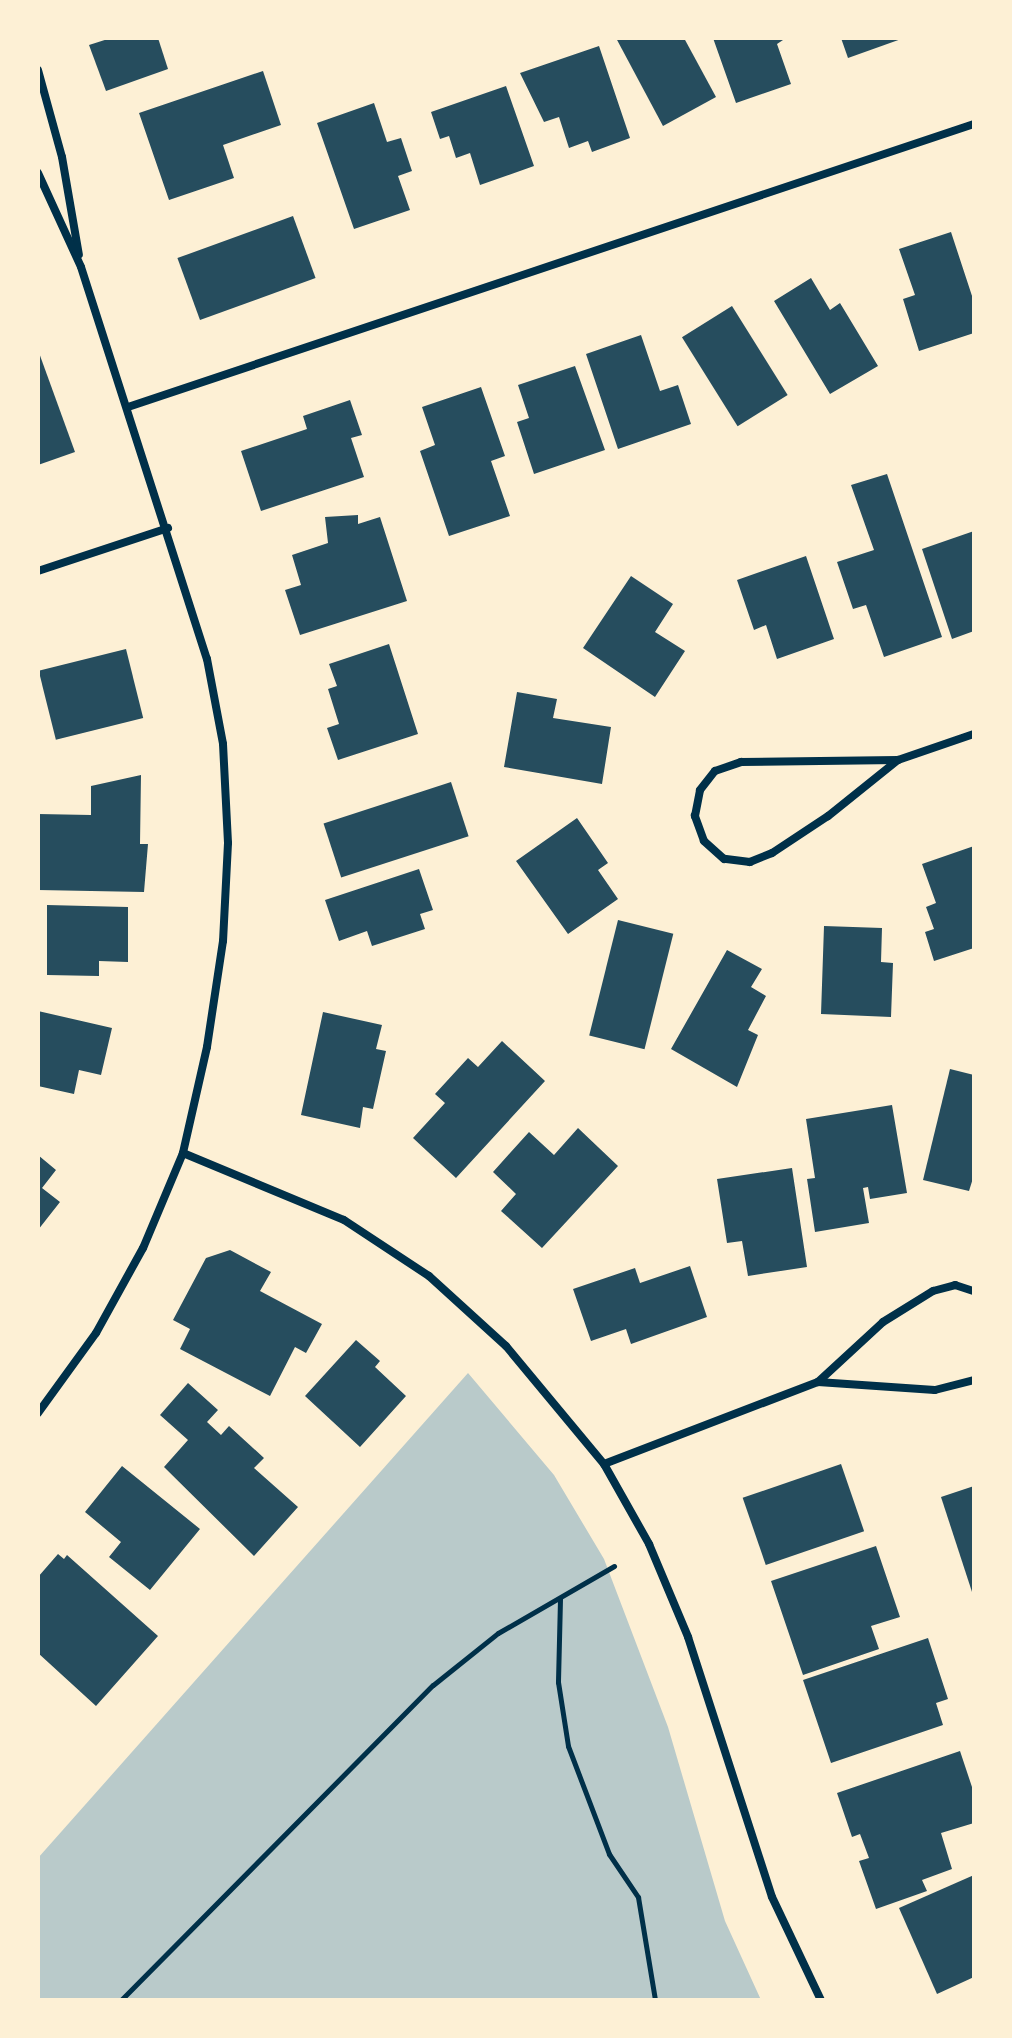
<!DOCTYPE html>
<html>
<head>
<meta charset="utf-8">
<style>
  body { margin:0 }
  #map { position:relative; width:1012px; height:2038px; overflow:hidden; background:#fdf0d5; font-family:"Noto Sans",sans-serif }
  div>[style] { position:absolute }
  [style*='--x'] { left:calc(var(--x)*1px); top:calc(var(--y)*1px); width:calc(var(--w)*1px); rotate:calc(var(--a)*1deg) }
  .green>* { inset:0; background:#b9caca }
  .building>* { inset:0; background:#264d5e; transform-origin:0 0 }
  .path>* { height:5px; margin:-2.5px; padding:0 2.5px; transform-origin:2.5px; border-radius:2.5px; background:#003049 }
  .minor>* { height:8px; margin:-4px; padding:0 4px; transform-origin:4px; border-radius:4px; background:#003049 }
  span { translate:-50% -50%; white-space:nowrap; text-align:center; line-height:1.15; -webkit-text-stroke:6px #fdf0d5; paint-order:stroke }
  .frame { position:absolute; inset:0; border:40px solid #fdf0d5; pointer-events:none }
</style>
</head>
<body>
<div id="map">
  <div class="green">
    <i style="clip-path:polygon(468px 1373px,554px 1475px,604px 1559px,668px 1727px,725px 1921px,761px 2000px,38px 2000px,38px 1858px)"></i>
  </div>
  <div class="building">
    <i style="clip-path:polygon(111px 38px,158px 38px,168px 69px,106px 91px,89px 45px)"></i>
    <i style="clip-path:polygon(616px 38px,684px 38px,716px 97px,663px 126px)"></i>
    <i style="clip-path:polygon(713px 38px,786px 38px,777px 44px,791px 84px,736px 103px)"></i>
    <i style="clip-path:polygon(841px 38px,904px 38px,848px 58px)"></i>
    <i style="clip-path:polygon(599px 46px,630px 138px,592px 152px,588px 141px,569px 148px,559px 117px,544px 122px,520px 73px)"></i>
    <i style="clip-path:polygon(263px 71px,281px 125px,223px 145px,234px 178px,169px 200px,139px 113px)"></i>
    <i style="clip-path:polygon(506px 86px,534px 166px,480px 185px,470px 153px,456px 158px,449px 136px,440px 139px,431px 112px)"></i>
    <i style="clip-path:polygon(374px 103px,387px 142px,401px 138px,412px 171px,398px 176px,410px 210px,354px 229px,317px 123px)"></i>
    <i style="left:293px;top:216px;width:66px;height:123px;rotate:70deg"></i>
    <i style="clip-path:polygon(951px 232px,974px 302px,974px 333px,919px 351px,903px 299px,915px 295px,899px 249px)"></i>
    <i style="clip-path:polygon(811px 278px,830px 310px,840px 303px,878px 366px,830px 394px,774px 301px)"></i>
    <i style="left:732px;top:306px;width:105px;height:59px;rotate:58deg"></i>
    <i style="clip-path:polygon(641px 335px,660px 391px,678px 385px,691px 424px,618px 449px,586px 354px)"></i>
    <i style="clip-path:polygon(38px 350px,75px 452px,38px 465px)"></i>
    <i style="clip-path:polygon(575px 366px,605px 450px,534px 474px,517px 422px,529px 418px,518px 385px)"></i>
    <i style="clip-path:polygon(481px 387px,505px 456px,491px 461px,510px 516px,449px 536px,420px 451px,435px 445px,422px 407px)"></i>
    <i style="clip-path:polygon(350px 400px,362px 435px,351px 438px,364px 477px,261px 511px,241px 451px,307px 429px,303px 416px)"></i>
    <i style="clip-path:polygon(887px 474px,942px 637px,884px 657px,866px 605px,853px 609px,837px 562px,874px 550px,851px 485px)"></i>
    <i style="clip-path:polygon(358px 515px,358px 524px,380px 517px,407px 601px,300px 635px,285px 590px,301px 585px,292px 555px,328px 543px,325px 517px)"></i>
    <i style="clip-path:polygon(974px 531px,974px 631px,952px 639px,922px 549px)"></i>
    <i style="clip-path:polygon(806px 556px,834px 639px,777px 659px,766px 625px,754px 630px,737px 580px)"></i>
    <i style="clip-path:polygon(631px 576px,673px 604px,655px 632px,685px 651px,655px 697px,583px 648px)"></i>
    <i style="clip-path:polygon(389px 644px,418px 734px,338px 760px,327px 728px,339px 724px,328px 689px,337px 686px,329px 664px)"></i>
    <i style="left:126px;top:649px;width:71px;height:90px;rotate:76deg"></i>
    <i style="clip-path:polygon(517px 692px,557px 699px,553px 718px,611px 727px,602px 784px,504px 767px)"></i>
    <i style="clip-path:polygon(141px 775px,140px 844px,148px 844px,144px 892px,38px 890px,38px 814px,91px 815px,91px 786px)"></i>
    <i style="left:451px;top:782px;width:57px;height:134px;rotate:72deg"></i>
    <i style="clip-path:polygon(577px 818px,608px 863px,598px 870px,618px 899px,568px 934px,516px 861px)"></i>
    <i style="clip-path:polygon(974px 846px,974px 948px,934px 961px,925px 932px,934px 929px,926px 907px,936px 903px,922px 864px)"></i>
    <i style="clip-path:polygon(419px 869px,433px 910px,420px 914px,425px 929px,372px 946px,367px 931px,339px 941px,325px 900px)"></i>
    <i style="clip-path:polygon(47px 905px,128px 907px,128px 962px,99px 961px,99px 976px,47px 975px)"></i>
    <i style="left:618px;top:920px;width:57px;height:119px;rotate:14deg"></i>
    <i style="clip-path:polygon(824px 926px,882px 928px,881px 962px,893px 963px,891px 1017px,821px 1014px)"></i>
    <i style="clip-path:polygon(727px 950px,762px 969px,751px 987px,766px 996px,748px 1030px,758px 1035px,737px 1087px,671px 1049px)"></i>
    <i style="clip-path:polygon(38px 1011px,112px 1028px,101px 1075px,79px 1070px,74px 1094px,38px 1086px)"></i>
    <i style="clip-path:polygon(323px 1012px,382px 1025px,376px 1049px,386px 1051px,373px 1109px,363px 1107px,360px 1128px,301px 1115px)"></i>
    <i style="clip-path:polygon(502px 1041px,545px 1081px,456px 1178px,413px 1138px,445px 1103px,435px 1094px,468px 1058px,478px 1067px)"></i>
    <i style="clip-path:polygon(950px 1069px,974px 1075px,974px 1175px,969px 1191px,923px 1180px)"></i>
    <i style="clip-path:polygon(892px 1105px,907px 1193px,870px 1199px,868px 1187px,863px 1188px,869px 1223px,815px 1232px,807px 1179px,815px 1178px,806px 1119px)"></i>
    <i style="clip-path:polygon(578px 1128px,618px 1166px,542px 1248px,501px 1211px,516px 1194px,493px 1172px,529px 1132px,554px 1155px)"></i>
    <i style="clip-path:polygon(38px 1155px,56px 1170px,42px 1188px,60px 1202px,38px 1230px)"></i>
    <i style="clip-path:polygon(792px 1168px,807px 1267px,748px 1276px,742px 1241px,727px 1243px,717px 1179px)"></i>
    <i style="clip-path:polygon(230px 1250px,271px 1272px,260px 1291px,322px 1324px,306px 1353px,295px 1347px,270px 1396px,180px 1349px,190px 1329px,173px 1320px,206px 1258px)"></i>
    <i style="clip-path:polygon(690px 1266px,707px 1317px,631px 1344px,626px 1329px,591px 1341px,573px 1289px,635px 1268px,640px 1283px)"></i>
    <i style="clip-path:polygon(356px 1340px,380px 1361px,375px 1367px,406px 1396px,360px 1447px,305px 1396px)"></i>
    <i style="clip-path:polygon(188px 1383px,218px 1410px,207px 1422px,221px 1435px,229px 1426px,264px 1458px,254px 1468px,298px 1507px,254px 1556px,164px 1467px,188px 1440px,160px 1415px)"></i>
    <i style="left:841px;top:1464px;width:71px;height:104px;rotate:71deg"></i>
    <i style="clip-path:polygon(122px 1466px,200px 1529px,150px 1590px,109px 1557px,121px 1542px,85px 1512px)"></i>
    <i style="clip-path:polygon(974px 1486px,974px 1595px,973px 1595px,941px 1497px)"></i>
    <i style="clip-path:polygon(876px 1546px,900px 1617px,871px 1626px,879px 1649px,803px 1675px,771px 1581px)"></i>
    <i style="clip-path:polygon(58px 1554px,64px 1559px,67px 1555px,158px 1636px,96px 1706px,38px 1653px,38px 1577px)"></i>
    <i style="clip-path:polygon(928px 1638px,948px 1699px,936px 1703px,943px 1725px,831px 1763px,803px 1680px)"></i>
    <i style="clip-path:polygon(960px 1751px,974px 1793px,974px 1823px,941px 1833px,952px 1869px,922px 1880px,927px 1891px,876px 1909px,859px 1861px,869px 1858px,860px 1834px,852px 1837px,837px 1793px)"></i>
    <i style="clip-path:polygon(974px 1875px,974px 1977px,937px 1994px,899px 1908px)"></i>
  </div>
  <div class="path">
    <i style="--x:560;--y:1599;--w:83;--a:91.4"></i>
    <i style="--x:558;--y:1682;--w:65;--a:81.1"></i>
    <i style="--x:568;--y:1746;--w:116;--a:69.2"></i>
    <i style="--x:609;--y:1854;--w:52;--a:56"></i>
    <i style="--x:638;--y:1897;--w:104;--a:80.6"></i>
    <i style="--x:121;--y:2000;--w:443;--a:-45.3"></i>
    <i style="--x:433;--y:1685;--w:83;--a:-38.7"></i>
    <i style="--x:498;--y:1633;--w:134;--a:-30"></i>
  </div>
  <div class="minor">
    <i style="--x:38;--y:70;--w:90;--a:74.6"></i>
    <i style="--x:62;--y:157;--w:99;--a:80.2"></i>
    <i style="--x:38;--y:173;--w:103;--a:65.4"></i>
    <i style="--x:81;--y:267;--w:412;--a:72.2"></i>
    <i style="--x:207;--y:659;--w:86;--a:79.3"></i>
    <i style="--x:223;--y:744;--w:99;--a:87.1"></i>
    <i style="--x:228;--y:843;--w:98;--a:92.9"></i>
    <i style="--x:223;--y:941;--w:107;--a:98.6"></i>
    <i style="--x:207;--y:1047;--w:109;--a:102.8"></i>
    <i style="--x:183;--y:1153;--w:103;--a:112.8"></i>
    <i style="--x:143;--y:1248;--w:97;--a:118.9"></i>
    <i style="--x:96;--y:1333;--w:99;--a:125.9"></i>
    <i style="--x:128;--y:407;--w:892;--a:-18.5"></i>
    <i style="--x:38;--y:571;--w:137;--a:-18.3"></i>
    <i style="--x:898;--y:760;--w:90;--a:141.3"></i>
    <i style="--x:828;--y:816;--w:67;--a:146.5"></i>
    <i style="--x:772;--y:853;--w:24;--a:158"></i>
    <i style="--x:750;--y:862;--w:26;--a:-173"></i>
    <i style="--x:724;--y:859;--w:27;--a:-138"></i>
    <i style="--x:704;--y:841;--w:27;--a:-110"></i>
    <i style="--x:695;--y:816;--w:26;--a:-79"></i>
    <i style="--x:700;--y:790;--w:24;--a:-52"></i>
    <i style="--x:715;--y:771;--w:28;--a:-19"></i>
    <i style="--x:741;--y:762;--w:157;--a:-0.7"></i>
    <i style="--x:898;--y:760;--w:80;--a:-18.9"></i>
    <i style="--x:183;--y:1153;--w:174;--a:22.6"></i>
    <i style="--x:344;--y:1220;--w:102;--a:33.4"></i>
    <i style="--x:429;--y:1276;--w:104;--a:42.3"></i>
    <i style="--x:506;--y:1346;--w:153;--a:50.3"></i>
    <i style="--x:604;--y:1464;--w:92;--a:60.6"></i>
    <i style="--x:649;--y:1544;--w:101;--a:67.2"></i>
    <i style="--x:688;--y:1637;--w:273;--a:72.1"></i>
    <i style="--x:772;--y:1897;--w:114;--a:64.6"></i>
    <i style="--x:818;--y:1382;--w:117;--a:3.9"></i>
    <i style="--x:935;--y:1390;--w:40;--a:-14.4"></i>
    <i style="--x:604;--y:1464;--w:229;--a:-21"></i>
    <i style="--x:818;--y:1382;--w:88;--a:-42.7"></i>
    <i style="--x:883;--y:1322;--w:59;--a:-31.8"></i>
    <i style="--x:933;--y:1291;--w:23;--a:-15"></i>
    <i style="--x:955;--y:1285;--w:20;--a:18"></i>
  </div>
  <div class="frame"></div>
</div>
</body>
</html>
